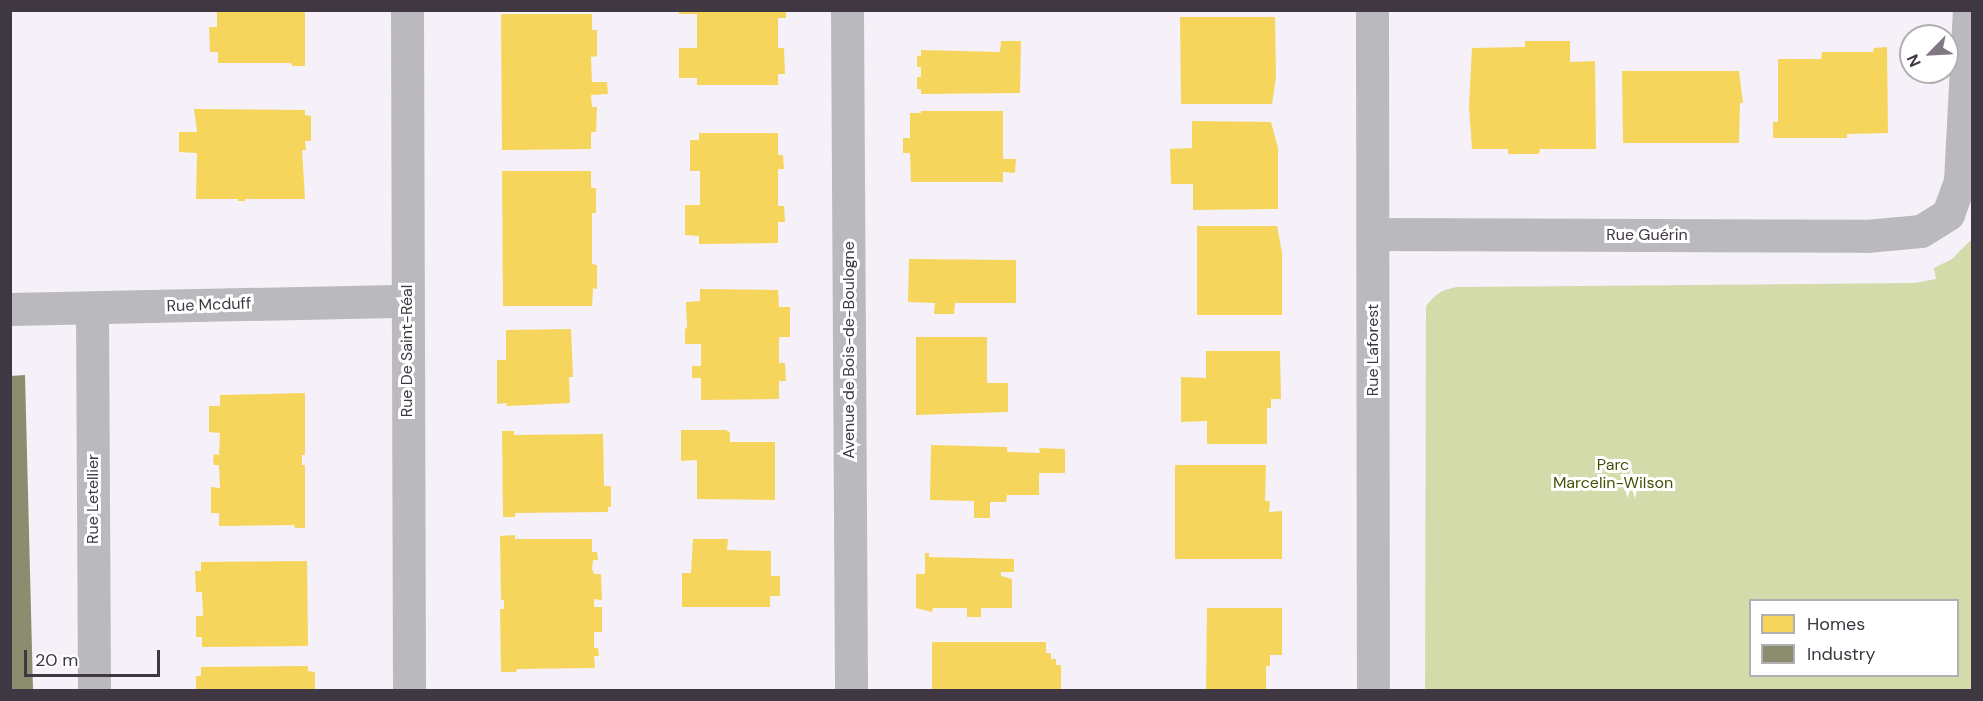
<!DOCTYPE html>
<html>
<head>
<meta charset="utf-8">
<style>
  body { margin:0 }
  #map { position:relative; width:1983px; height:701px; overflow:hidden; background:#f6f0f8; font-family:"DM Sans",sans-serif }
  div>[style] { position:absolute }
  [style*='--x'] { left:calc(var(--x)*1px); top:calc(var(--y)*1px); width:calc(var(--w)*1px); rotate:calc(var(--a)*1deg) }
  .green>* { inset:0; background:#d3dbaa }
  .homes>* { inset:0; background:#f6d55c }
  .industry>* { inset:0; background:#8c8c6e }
  .minor>* { height:33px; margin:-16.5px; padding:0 16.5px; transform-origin:16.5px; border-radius:16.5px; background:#bab9be }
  span { translate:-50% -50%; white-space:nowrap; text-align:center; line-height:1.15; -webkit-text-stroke:6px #fff; paint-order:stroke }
  .street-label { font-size:16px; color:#3f3742 }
  .park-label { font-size:16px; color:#465103 }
  .frame { position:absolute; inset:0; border:12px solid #3f3742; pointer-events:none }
  .legend { position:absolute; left:1749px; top:599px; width:210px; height:78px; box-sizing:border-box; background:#fff; border:2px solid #b2afb3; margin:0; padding:8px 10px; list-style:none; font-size:18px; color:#3f3742 }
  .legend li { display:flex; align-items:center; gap:12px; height:30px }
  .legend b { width:30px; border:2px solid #b2afb3 }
  .north { position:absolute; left:1899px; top:24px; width:60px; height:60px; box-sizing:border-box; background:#fff; border:2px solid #b2afb3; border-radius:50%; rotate:246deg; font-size:16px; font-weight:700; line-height:24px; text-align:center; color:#3f3742 }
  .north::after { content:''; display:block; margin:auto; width:21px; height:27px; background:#7f7882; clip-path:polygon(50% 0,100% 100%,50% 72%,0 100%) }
  .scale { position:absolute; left:24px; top:650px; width:136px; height:27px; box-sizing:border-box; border:3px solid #3f3742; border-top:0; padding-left:8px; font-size:18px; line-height:21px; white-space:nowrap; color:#3f3742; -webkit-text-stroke:4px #fff; paint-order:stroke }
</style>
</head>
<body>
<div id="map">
  <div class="green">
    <i style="clip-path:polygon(evenodd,1972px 239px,1972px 690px,1425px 690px,1426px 306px,1434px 297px,1442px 291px,1456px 287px,1915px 283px,1936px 279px,1934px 268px,1952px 259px,1972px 239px,1750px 600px,1958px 600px,1958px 676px,1750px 676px,1750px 600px)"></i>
  </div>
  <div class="homes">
    <i style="clip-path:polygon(217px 10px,305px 10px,305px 66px,292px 66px,291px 63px,218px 63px,218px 52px,210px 52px,209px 27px,217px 27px)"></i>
    <i style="clip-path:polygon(679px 10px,786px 10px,786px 18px,778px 18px,778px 48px,784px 48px,785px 74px,778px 74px,778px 85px,697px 85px,697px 78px,679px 78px,679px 48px,697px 48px,697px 14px,679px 14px)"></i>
    <i style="clip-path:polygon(501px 14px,592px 14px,592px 30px,597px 30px,597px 56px,591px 57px,592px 82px,607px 82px,608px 94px,591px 95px,592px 107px,597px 107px,596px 132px,591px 132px,591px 149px,502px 150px)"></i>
    <i style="clip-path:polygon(1180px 17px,1275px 17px,1276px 77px,1272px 104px,1181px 104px)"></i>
    <i style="clip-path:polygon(1001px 41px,1021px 41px,1020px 93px,921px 94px,921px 89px,917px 89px,917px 77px,921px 77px,921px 67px,917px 67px,917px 56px,921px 56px,921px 50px,1000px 52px)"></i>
    <i style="clip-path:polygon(1525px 41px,1570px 41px,1570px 62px,1595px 61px,1596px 149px,1540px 149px,1539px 154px,1508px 154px,1508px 149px,1472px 149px,1469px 106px,1472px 48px,1525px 47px)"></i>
    <i style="clip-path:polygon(1887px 47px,1888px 133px,1847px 134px,1847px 138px,1773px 138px,1773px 122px,1778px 122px,1778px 59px,1821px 59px,1822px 52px,1873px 52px,1874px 48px)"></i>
    <i style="clip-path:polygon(1622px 71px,1739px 71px,1743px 103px,1740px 103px,1739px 143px,1623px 143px)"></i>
    <i style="clip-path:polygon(194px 109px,305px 110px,305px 115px,311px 116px,311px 141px,305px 141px,306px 150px,302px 150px,305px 199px,245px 199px,245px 201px,238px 201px,238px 199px,196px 199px,197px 153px,179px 152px,179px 132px,197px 132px)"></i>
    <i style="clip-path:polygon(921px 111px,1003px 111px,1003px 159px,1016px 159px,1015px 173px,1003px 172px,1003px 182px,911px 182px,910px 153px,903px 153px,903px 138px,910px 138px,910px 113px,921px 113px)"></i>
    <i style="clip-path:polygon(1192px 121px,1271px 122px,1278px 148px,1278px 209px,1193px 210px,1193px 184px,1171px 184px,1170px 149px,1192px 148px)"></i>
    <i style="clip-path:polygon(699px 133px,778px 133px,778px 155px,783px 155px,784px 169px,778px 169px,778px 206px,784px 206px,785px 222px,778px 222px,778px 243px,699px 244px,699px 236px,685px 235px,685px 205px,700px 205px,700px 171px,690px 171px,690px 140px,699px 140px)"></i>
    <i style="clip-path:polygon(502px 171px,591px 171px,591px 188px,596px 188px,596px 213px,592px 213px,592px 264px,597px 265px,597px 289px,593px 288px,592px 306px,503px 306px)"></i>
    <i style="clip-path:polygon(1197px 226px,1277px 226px,1282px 253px,1282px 315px,1197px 315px)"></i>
    <i style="clip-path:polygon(909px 259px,1016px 260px,1016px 303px,955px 303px,954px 314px,934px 314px,935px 303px,908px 302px)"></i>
    <i style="clip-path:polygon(700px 289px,778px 290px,779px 307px,790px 307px,790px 337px,779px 337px,779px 363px,785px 363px,786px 381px,779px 381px,779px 399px,701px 400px,701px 378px,692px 378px,692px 366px,701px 366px,701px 344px,685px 344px,685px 329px,687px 328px,686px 302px,700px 301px)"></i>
    <i style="clip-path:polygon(571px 329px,573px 377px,569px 377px,570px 403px,506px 406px,507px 403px,497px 404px,497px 360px,506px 360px,506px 330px)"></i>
    <i style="clip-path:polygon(916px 337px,987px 337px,987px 383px,1008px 383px,1008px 412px,916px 415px)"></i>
    <i style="clip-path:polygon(1206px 351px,1280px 351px,1281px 399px,1271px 399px,1271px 408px,1267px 408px,1267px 444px,1207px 444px,1207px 421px,1181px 422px,1181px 377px,1206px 378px)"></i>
    <i style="clip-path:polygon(305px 393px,305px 455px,302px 455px,302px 465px,305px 465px,305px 528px,295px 528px,294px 525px,219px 526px,219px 513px,211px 513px,211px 487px,220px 488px,219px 465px,214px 465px,213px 460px,214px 454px,219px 455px,220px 433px,209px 432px,209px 406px,220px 406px,220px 395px)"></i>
    <i style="clip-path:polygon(681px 430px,726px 430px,730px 433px,730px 442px,775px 442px,775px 500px,697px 499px,697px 460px,681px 461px)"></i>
    <i style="clip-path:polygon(502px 431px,514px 431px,514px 435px,603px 434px,604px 486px,611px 486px,611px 507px,608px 507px,608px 512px,515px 513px,515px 517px,503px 517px)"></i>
    <i style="clip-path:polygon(931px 445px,1007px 447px,1007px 452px,1040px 453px,1039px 448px,1065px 449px,1065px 473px,1039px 473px,1039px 495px,1007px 495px,1006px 502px,990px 502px,990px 518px,974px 518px,974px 501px,930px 500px)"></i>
    <i style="clip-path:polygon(1175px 465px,1266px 465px,1265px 501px,1270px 501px,1269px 512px,1282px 511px,1282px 559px,1175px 559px)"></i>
    <i style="clip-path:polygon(515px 535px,515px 539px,592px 539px,592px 552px,597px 552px,598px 560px,593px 560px,592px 569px,594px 574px,601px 574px,602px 600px,594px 599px,594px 607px,602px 607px,602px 632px,594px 632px,594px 648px,598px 648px,599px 656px,594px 656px,595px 668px,517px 669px,516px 672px,501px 672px,500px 609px,504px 609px,504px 600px,501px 600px,500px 536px)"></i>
    <i style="clip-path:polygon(693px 539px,728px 539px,727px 550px,771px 551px,771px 576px,780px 576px,780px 596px,770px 596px,770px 607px,682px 607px,682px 573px,691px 573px)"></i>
    <i style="clip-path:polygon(925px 553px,929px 553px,929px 557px,1014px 559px,1014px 572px,1001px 572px,1001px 576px,1012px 579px,1012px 608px,981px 608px,981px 617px,967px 617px,967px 608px,933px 608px,932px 612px,916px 608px,916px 574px,925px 574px)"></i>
    <i style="clip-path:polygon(307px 561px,308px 646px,202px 647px,202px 637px,196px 637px,196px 616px,203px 616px,202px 592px,196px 592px,195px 571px,201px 571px,201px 562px)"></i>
    <i style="clip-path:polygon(1207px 608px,1282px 608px,1282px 655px,1270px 655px,1270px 666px,1266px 666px,1266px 690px,1206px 690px)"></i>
    <i style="clip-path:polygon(932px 642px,1046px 642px,1046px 653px,1051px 653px,1051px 659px,1056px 659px,1056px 665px,1061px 665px,1061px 690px,932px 690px)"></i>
    <i style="clip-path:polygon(308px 666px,308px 671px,315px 672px,315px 690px,196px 690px,196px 676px,201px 676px,201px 667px)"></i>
  </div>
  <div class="industry">
    <i style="clip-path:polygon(25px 375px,33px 690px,10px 690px,10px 376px)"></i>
  </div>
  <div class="minor">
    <i style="--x:407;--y:10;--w:680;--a:89.83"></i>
    <i style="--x:847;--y:10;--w:680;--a:89.66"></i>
    <i style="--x:1372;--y:10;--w:680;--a:89.92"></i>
    <i style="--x:1373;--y:234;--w:493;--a:0.2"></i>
    <i style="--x:1866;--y:236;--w:55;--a:-5.2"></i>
    <i style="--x:1921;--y:231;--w:32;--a:-32"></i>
    <i style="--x:1948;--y:214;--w:35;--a:-70"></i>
    <i style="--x:1960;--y:181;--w:171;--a:-87"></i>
    <i style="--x:92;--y:308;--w:382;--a:89.7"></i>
    <i style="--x:10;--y:309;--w:397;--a:-1.2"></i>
  </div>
  <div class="street-label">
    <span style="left:1647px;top:235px">Rue Guérin</span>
    <span style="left:209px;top:305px;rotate:-2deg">Rue Mcduff</span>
    <span style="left:849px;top:350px;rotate:-90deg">Avenue de Bois-de-Boulogne</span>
    <span style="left:1373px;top:350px;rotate:-90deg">Rue Laforest</span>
    <span style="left:407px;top:351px;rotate:-90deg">Rue De Saint-Réal</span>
    <span style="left:93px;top:499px;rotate:-90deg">Rue Letellier</span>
  </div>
  <div class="park-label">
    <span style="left:1613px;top:474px">Parc<br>Marcelin-Wilson</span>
  </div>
  <div class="frame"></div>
  <ul class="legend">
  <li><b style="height:16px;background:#f6d55c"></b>Homes</li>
  <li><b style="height:16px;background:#8c8c6e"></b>Industry</li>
  </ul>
  <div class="north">N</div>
  <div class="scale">20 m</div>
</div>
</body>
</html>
